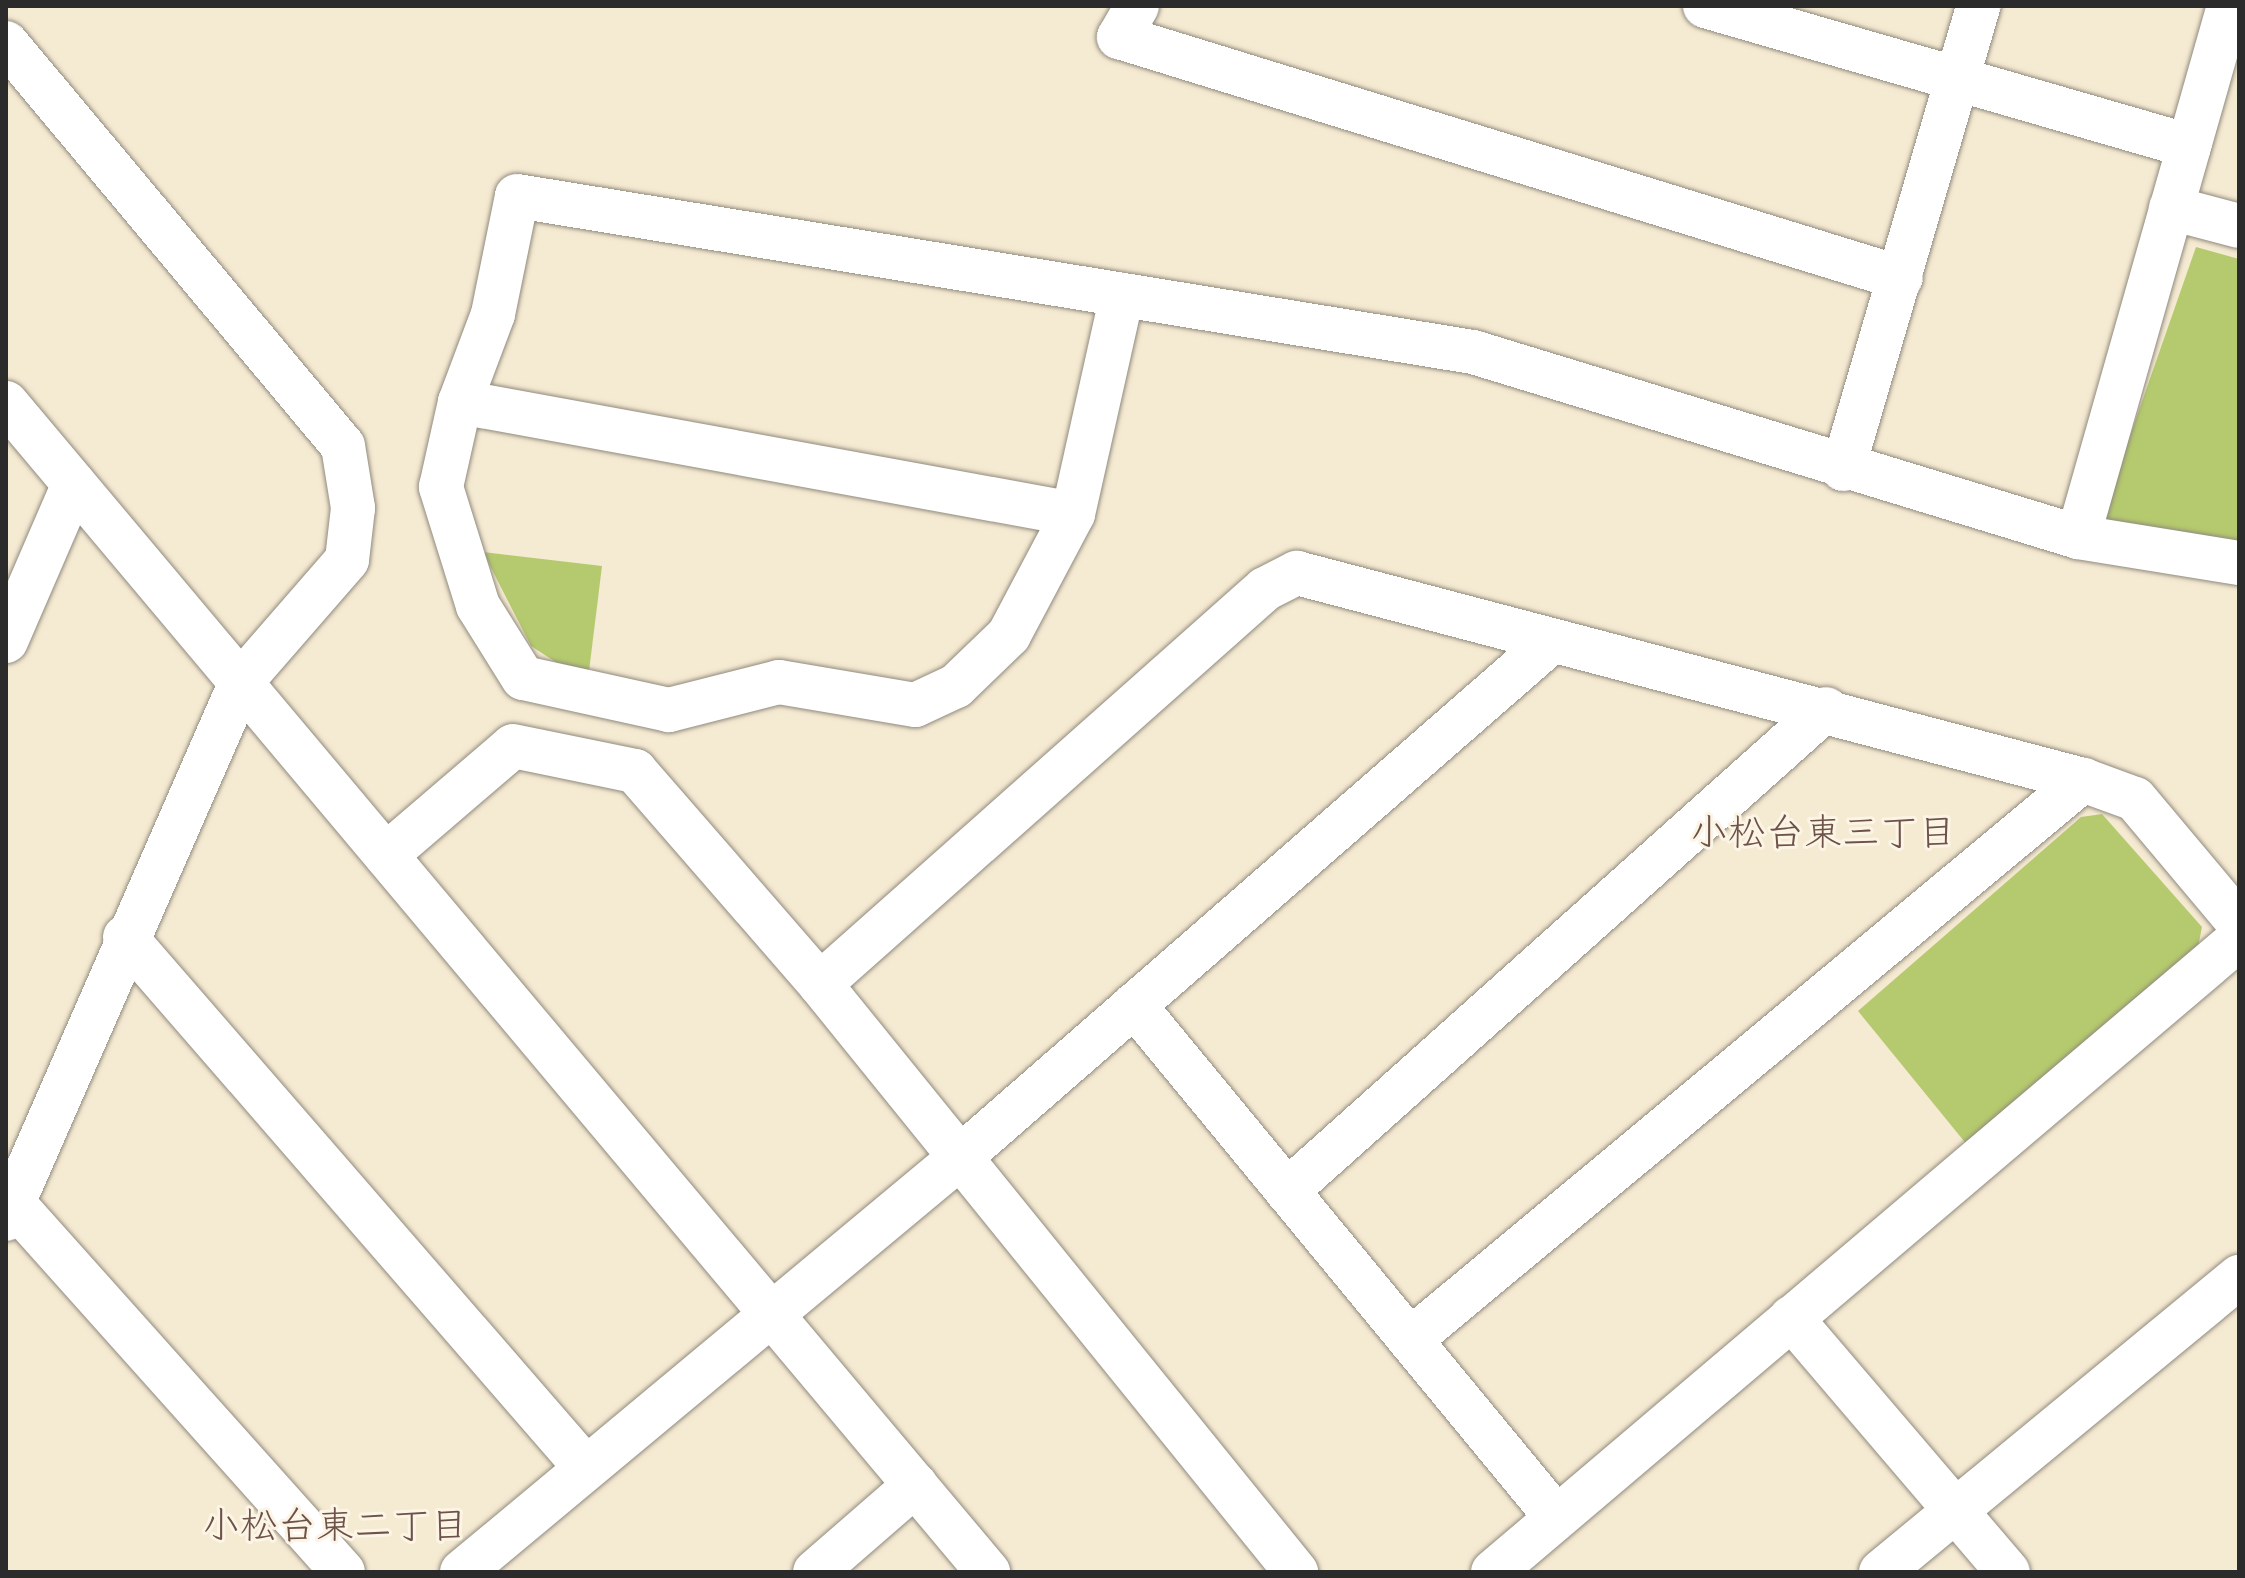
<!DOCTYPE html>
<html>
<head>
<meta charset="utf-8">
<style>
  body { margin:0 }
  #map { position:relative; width:2245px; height:1578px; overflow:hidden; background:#f5ead2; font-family:"Indie Flower","Klee One",sans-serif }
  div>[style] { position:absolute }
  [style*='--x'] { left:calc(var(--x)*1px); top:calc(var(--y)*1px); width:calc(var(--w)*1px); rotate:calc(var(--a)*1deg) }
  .green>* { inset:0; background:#b5ca6e }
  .roads { filter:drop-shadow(0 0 2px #908a7e) drop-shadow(0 0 2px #908a7e) }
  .minor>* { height:44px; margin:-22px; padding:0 22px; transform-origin:22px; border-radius:22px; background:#fff }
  span { translate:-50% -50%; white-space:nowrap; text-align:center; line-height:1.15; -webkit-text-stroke:6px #fcf5e5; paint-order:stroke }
  .neighbourhood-label { font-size:38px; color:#6d5249 }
  .frame { position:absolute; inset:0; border:8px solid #2b2b2b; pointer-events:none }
</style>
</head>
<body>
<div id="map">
  <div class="green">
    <i style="clip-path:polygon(2196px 247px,2239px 259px,2239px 544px,2101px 519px)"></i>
    <i style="clip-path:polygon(483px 552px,602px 566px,589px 671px,562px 666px,531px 646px)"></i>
    <i style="clip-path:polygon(2102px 814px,2202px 927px,2197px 952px,1968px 1146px,1858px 1011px,2081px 817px)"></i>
  </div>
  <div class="roads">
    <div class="minor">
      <i style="--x:1137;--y:6;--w:36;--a:120"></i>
      <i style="--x:1119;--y:37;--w:818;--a:17.13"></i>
      <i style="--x:1705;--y:6;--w:504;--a:16.13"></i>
      <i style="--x:6;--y:43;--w:525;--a:50.1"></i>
      <i style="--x:343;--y:446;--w:63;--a:80.8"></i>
      <i style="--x:353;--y:508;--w:52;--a:96.6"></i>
      <i style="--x:347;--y:560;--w:162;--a:131"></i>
      <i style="--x:241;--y:682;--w:586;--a:113.63"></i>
      <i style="--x:2171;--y:208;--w:70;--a:14.8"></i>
      <i style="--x:1122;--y:295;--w:224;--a:102.6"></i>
      <i style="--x:1073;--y:514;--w:137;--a:117.9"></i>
      <i style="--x:1009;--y:635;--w:74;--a:136.1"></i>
      <i style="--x:956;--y:686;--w:45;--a:155.1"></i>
      <i style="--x:915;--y:705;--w:138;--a:-170.4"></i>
      <i style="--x:779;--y:682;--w:114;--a:165.7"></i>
      <i style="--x:669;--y:710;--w:149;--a:-167.6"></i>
      <i style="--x:523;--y:678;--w:85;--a:-122"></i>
      <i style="--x:478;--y:606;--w:125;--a:-107.3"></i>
      <i style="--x:441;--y:487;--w:87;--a:-77.4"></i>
      <i style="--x:460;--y:402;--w:94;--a:-69.4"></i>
      <i style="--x:493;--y:314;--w:120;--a:-78.5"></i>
      <i style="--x:517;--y:196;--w:969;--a:9.27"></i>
      <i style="--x:1473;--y:352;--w:633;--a:17"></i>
      <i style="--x:2078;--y:537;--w:163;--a:9.2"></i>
      <i style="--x:460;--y:402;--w:623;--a:10.35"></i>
      <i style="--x:6;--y:403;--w:1527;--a:49.97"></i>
      <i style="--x:1843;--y:469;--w:482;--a:-73.7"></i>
      <i style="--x:2078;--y:537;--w:552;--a:-74.13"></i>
      <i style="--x:6;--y:641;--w:171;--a:-66.6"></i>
      <i style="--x:386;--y:855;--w:167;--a:-40.6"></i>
      <i style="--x:513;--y:746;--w:125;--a:11.6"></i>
      <i style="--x:635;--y:771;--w:282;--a:49"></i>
      <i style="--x:820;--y:984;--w:757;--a:51.01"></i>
      <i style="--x:125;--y:937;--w:702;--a:49.04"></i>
      <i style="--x:820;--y:984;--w:595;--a:-41.59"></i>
      <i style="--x:1265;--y:589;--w:36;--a:-27"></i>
      <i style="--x:1297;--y:573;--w:813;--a:14.75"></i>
      <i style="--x:2083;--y:780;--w:55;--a:20.1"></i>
      <i style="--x:2135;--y:799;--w:162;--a:50"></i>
      <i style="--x:1134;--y:1005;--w:663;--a:50.5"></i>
      <i style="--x:1287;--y:1191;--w:723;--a:-41.8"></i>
      <i style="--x:13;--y:1203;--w:495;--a:48.2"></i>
      <i style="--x:1791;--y:1318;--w:334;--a:49.5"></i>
      <i style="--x:1410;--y:1340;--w:876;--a:-39.76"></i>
      <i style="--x:462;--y:1572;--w:645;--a:-39.78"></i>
      <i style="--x:958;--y:1159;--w:788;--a:-41.09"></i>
      <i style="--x:815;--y:1572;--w:133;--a:-41"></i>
      <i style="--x:1493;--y:1572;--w:978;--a:-40.32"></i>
      <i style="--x:1881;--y:1572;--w:464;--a:-39.5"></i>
    </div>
  </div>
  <div class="neighbourhood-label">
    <span style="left:1823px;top:837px">小松台東三丁目</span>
    <span style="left:335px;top:1530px">小松台東二丁目</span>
  </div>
  <div class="frame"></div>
</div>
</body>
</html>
